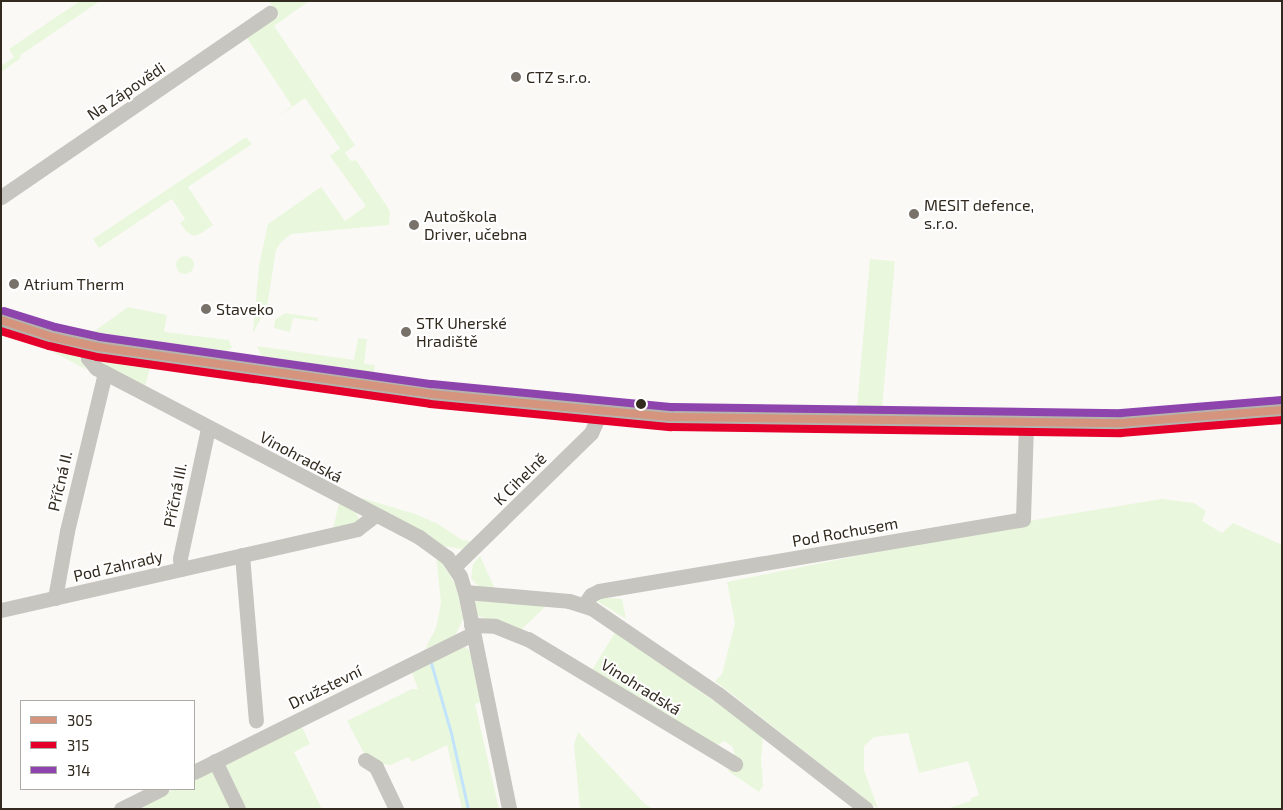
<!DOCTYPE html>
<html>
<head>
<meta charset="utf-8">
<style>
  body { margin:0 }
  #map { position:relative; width:1283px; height:810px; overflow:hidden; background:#fbf9f6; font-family:"Exo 2",sans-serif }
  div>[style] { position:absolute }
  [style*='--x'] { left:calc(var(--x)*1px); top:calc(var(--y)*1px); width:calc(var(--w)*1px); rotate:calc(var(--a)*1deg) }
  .green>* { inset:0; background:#e9f7dd; transform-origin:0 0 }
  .round { border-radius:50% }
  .stream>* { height:3px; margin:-1.5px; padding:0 1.5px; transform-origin:1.5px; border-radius:1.5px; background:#c1e4fb }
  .minor>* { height:15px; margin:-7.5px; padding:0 7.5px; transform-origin:7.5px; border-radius:7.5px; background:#c7c5c0 }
  .major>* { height:20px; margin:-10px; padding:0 10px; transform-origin:10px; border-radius:10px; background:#b5b3ad }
  .bus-1>* { height:8px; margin:-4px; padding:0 4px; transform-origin:4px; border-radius:4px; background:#d5947d }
  .bus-2>* { height:8px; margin:-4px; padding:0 4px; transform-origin:4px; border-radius:4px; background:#e4002b }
  .bus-3>* { height:8px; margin:-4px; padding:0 4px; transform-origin:4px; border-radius:4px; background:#8e44ad }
  .dots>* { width:14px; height:14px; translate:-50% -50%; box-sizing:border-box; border:2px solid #fff; border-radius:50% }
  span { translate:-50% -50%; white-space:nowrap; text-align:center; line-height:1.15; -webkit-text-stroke:4px #fff; paint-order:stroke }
  .poi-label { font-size:16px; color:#322a1e }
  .left { translate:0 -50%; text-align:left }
  .street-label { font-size:16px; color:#322a1e }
  .frame { position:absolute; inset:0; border:2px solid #322a1e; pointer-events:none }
  .legend { position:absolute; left:20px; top:700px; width:175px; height:90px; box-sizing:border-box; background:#fff; border:1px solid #adaaa5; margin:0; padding:6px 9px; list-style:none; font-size:15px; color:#322a1e }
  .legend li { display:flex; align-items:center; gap:10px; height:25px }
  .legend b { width:25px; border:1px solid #adaaa5 }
</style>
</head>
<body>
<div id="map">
  <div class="green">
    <i style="clip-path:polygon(80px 1px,100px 1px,19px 56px,21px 58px,1px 72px,1px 66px,14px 57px,9px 49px)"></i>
    <i style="clip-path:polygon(269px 1px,309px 1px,274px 26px,355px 145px,345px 153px,351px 161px,356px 160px,390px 211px,389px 225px,291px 234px,281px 242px,276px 250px,267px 307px,253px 333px,259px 266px,268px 224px,321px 187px,345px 221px,366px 206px,330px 156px,340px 148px,305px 98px,270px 122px,292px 106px,247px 38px,279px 16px)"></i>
    <i style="clip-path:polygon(246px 137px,252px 144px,188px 187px,213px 225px,200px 234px,194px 236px,187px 232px,180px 223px,185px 219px,172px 199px,99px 248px,93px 239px)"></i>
    <i class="round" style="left:176px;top:256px;width:18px;height:18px"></i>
    <i style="left:870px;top:259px;width:25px;height:148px;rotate:5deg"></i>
    <i style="clip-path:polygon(128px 307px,167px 315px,164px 332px,229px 340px,232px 348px,226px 351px,93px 332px)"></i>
    <i style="clip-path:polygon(285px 313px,318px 318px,318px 321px,293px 318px,290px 332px,274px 328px,275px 320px)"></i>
    <i style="clip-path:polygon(16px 332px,75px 351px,87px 370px)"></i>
    <i style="clip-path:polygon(358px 338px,367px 339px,364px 364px,375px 365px,374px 373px,262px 357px,257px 346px,354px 360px)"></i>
    <i style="clip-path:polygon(101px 357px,151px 364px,145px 386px,101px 364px)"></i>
    <i style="clip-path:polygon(358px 497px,415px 514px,438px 524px,462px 540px,470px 541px,469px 546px,462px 549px,443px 546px)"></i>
    <i style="clip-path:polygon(1162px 499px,1194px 503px,1206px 511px,1202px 521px,1222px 533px,1233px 523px,1282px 545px,1282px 809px,946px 809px,971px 801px,971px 798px,979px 795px,968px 761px,919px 773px,908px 733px,874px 737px,864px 746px,864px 770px,878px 809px,715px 681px,722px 674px,735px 623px,727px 582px,1045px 518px)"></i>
    <i style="clip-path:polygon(339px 503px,355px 511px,359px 519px,357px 522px,333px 529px)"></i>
    <i style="clip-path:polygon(436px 554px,456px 585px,463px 619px,455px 636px,425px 649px,436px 628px,441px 603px)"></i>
    <i style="clip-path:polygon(480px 556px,495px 589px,479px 587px,471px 578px,473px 564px)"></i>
    <i style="clip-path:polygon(597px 597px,622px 599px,626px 619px,597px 601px)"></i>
    <i style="clip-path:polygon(474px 598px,547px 605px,521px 630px,478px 616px,474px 612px)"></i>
    <i style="clip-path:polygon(616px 631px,763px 736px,761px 759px,763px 786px,759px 792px,728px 771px,736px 759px,733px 747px,724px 741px,713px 748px,592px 670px)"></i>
    <i style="clip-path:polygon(463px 645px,471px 652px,481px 702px,475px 704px,499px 809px,462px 809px,447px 745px,412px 762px,408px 757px,391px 765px,383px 764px,365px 755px,347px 721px,412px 689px,418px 689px,411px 670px)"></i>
    <i style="clip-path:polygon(300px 723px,310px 744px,294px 752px,322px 809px,246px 809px,225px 764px)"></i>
    <i style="clip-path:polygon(578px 732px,645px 804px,653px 809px,580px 809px,574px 745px)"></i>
    <i style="clip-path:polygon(212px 771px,233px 809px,125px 809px,175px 789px,194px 789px,194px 780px)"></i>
  </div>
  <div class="stream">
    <i style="--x:431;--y:663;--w:73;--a:74.1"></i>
    <i style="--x:451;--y:733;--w:78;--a:77.4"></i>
  </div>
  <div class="minor">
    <i style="--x:1;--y:197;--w:326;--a:-34.4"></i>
    <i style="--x:85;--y:345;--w:13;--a:77"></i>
    <i style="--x:88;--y:358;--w:13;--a:51"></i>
    <i style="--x:96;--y:368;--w:365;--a:27.6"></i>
    <i style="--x:419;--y:537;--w:34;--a:36"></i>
    <i style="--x:447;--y:557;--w:23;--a:56"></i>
    <i style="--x:460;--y:576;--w:17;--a:73"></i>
    <i style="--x:465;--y:592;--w:221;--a:78.5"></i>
    <i style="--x:242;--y:555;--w:166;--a:85.2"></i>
    <i style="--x:455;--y:566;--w:190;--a:-44.4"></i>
    <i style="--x:591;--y:433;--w:24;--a:-66"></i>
    <i style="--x:181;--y:569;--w:11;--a:-95"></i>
    <i style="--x:180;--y:558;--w:133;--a:-77.8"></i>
    <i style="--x:465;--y:592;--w:104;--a:4.9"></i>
    <i style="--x:569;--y:601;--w:25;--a:18"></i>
    <i style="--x:593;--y:609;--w:151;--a:34.2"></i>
    <i style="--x:718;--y:694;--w:187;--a:37.8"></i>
    <i style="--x:55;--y:598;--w:68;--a:-79.8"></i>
    <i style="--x:67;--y:531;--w:163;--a:-76.5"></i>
    <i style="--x:584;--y:605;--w:12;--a:-55"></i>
    <i style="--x:591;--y:595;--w:9;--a:-27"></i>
    <i style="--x:599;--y:591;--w:430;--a:-9.6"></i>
    <i style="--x:1023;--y:519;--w:97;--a:-88.2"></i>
    <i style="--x:1;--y:610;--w:365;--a:-12.8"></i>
    <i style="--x:357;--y:529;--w:21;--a:-37"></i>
    <i style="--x:471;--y:625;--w:24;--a:2"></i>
    <i style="--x:495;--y:626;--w:35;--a:22"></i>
    <i style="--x:528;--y:639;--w:242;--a:31.1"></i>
    <i style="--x:365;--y:760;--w:13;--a:32"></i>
    <i style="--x:376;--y:767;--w:47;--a:64.5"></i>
    <i style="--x:215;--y:761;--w:53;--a:64.4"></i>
    <i style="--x:194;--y:772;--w:310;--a:-26.4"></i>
    <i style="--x:121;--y:809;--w:45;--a:-26.6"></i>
  </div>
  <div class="major">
    <i style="--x:1;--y:320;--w:54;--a:18.4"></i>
    <i style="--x:52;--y:337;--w:47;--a:12.3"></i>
    <i style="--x:98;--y:347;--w:336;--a:8"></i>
    <i style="--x:431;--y:394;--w:242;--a:5.5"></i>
    <i style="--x:672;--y:417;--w:449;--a:0.8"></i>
    <i style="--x:1121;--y:423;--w:162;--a:-4.6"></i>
  </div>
  <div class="bus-1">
    <i style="--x:1;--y:320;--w:54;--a:18.4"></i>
    <i style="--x:52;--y:337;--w:47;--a:12.3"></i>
    <i style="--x:98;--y:347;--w:336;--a:8"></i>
    <i style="--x:431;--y:394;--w:242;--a:5.5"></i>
    <i style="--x:672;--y:417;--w:449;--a:0.8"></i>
    <i style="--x:1121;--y:423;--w:162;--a:-4.6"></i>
  </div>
  <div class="bus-2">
    <i style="--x:1;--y:331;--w:50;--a:17.4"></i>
    <i style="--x:49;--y:346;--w:49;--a:12.9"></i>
    <i style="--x:97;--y:357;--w:336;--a:8"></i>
    <i style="--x:430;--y:404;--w:242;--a:5.5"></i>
    <i style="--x:671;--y:427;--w:450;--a:0.8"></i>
    <i style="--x:1121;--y:433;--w:162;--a:-4.6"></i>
  </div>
  <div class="bus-3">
    <i style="--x:4;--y:311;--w:53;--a:17.4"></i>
    <i style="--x:55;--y:327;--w:46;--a:12.5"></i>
    <i style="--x:100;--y:337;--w:335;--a:8.1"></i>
    <i style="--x:432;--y:384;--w:242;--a:5.5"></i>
    <i style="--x:673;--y:407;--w:448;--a:0.8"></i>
    <i style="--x:1121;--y:413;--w:161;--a:-4.6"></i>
  </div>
  <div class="dots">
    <i style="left:516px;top:77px;background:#78726a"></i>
    <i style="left:914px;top:214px;background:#78726a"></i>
    <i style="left:414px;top:225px;background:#78726a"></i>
    <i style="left:14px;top:284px;background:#78726a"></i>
    <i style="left:206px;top:309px;background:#78726a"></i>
    <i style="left:406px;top:332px;background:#78726a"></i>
    <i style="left:641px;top:404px;background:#322a1e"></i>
  </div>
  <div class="poi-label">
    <span class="left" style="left:526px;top:77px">CTZ s.r.o.</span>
    <span class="left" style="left:924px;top:214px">MESIT defence,<br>s.r.o.</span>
    <span class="left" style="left:424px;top:225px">Autoškola<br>Driver, učebna</span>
    <span class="left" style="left:24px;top:284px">Atrium Therm</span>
    <span class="left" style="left:216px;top:309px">Staveko</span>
    <span class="left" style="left:416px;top:332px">STK Uherské<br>Hradiště</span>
  </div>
  <div class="street-label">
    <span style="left:126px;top:91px;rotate:-34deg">Na Zápovědi</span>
    <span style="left:301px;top:457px;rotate:28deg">Vinohradská</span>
    <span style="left:520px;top:479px;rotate:-45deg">K Cihelně</span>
    <span style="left:60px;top:481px;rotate:-77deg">Příčná II.</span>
    <span style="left:175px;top:495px;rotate:-79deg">Příčná III.</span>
    <span style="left:845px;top:532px;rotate:-10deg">Pod Rochusem</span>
    <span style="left:118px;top:566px;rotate:-13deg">Pod Zahrady</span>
    <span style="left:325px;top:687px;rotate:-26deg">Družstevní</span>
    <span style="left:641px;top:687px;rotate:32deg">Vinohradská</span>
  </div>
  <div class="frame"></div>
  <ul class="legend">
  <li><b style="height:6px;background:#d5947d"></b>305</li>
  <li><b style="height:6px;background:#e4002b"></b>315</li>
  <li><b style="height:6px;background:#8e44ad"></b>314</li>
  </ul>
</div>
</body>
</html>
